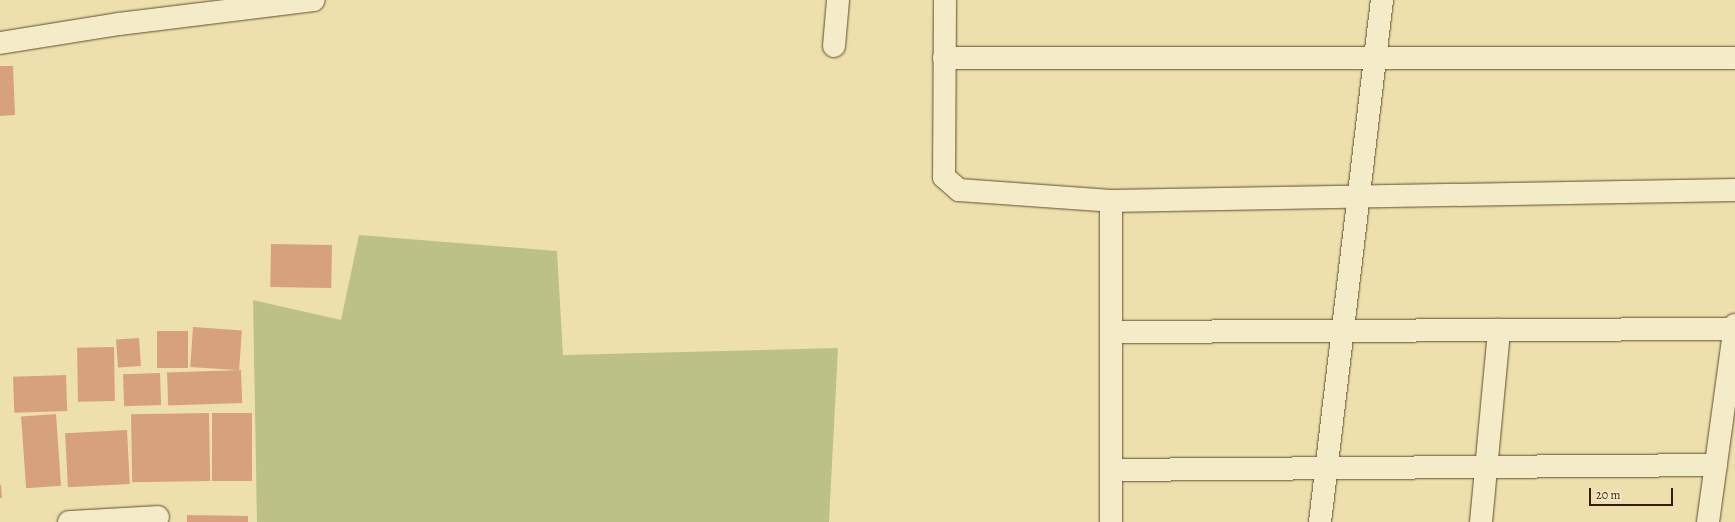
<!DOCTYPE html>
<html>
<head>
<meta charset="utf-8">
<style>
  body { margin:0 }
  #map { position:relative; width:1735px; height:522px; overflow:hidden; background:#eee0ac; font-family:Alegreya,serif }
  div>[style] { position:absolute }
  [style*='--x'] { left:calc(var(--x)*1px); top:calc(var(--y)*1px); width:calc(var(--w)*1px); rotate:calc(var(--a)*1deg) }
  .green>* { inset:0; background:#bcc187 }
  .building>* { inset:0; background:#d7a17d; transform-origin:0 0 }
  .roads { filter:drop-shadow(0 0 1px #624c2e) drop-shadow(0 0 1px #624c2e) }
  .minor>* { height:22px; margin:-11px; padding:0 11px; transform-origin:11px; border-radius:11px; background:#f4ebc9 }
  span { translate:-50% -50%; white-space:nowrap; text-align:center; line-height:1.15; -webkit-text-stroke:3px #f4ebc9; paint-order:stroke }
  .scale { position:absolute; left:1589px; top:488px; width:84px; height:18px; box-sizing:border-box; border:2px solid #341b04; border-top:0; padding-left:5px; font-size:12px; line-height:14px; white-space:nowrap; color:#341b04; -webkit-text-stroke:3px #f4ebc9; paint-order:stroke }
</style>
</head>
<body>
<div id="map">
  <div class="green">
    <i style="clip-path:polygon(359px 235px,557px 251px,563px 355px,838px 348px,829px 522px,257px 522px,253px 300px,341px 320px)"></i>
  </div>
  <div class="building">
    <i style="clip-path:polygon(0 66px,13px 66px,15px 115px,0 116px)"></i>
    <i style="left:271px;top:244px;width:61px;height:43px;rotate:1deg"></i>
    <i style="left:193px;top:327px;width:49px;height:40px;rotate:4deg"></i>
    <i style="left:188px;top:331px;width:37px;height:31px;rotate:90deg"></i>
    <i style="left:139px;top:338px;width:28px;height:23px;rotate:86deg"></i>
    <i style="left:114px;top:347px;width:54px;height:37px;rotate:89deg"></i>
    <i style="left:241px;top:370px;width:33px;height:74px;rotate:88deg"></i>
    <i style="left:160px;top:373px;width:32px;height:37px;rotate:88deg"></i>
    <i style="left:66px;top:375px;width:36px;height:53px;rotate:88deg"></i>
    <i style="left:209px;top:413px;width:68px;height:78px;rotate:89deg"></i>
    <i style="left:252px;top:413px;width:68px;height:40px;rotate:90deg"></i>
    <i style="left:56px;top:414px;width:72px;height:35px;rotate:86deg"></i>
    <i style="left:127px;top:430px;width:54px;height:62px;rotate:87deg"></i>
    <i style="clip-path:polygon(0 485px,1px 485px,2px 498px,0 498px)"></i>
    <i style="clip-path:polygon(187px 515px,248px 516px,248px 522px,187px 522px)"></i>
  </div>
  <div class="roads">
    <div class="minor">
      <i style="--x:945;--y:0;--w:177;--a:90.3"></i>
      <i style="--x:944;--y:177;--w:20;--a:41"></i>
      <i style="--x:959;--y:190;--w:152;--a:4.1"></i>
      <i style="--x:1111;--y:201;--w:624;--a:-1.01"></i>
      <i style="--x:0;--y:43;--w:121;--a:-9.1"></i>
      <i style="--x:119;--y:24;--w:196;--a:-7"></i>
      <i style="--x:834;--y:46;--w:46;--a:-85"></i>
      <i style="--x:944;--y:58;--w:791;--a:0"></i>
      <i style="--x:1111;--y:201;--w:321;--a:90"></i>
      <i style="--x:1111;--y:332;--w:623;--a:-0.28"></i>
      <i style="--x:1111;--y:470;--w:605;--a:-0.47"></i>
      <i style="--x:69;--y:522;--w:89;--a:-3.2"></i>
      <i style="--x:1320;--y:522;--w:526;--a:-83.23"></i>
      <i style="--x:1481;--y:522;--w:193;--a:-84.6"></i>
      <i style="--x:1708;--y:522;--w:199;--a:-82.2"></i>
    </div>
  </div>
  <div class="scale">20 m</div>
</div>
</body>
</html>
